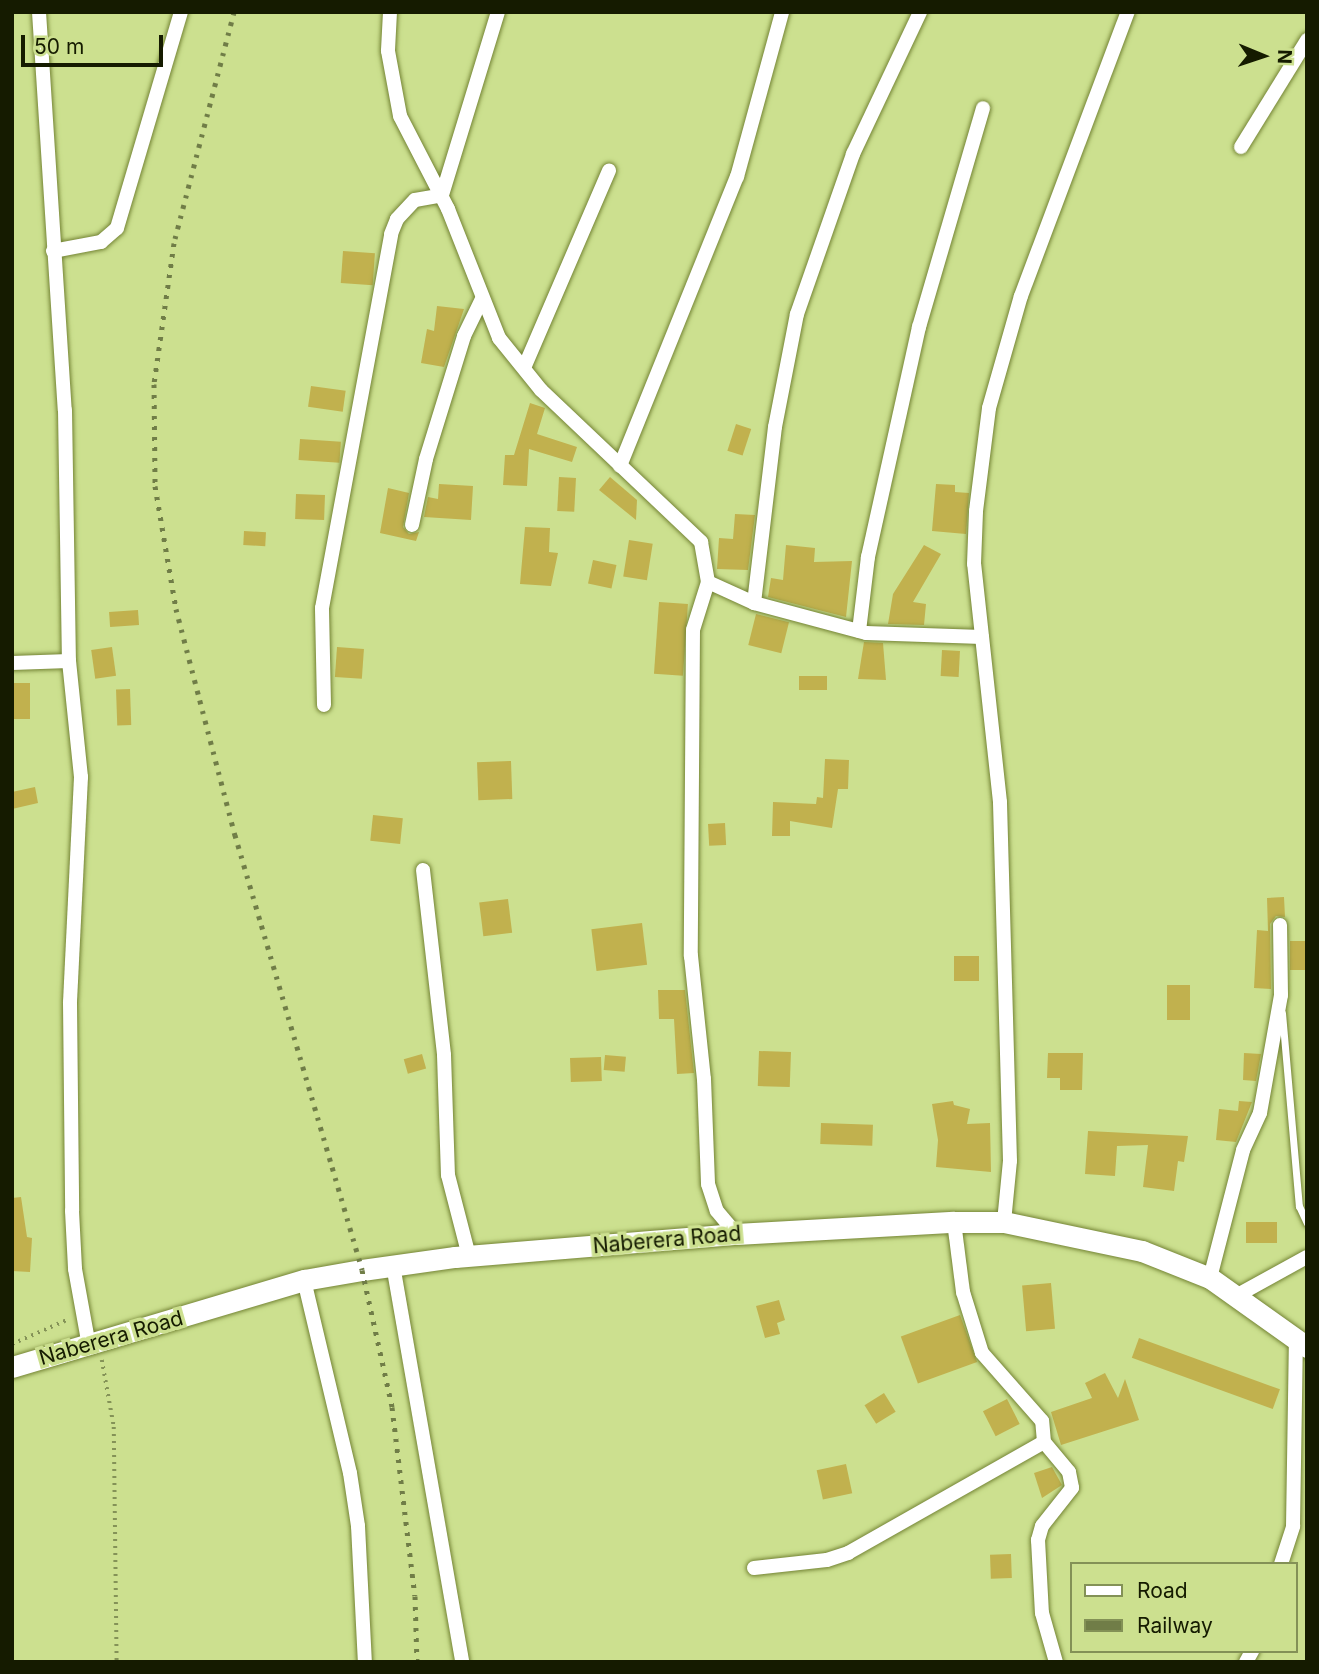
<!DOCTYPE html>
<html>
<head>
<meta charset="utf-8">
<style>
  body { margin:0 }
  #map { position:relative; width:1319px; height:1674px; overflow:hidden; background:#cce08f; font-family:Inter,sans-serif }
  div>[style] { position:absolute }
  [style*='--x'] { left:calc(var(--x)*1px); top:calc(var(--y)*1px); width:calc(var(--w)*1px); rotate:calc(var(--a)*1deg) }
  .building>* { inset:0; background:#c1b14e; transform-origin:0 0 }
  .path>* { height:3.5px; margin-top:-1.75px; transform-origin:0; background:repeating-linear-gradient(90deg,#849257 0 2px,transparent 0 7px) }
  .roads { filter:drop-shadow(0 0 2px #748435) drop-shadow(0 0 2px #748435) }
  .lane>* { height:7px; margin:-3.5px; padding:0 3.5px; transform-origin:3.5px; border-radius:3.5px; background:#fff }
  .street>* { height:14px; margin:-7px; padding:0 7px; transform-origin:7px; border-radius:7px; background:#fff }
  .secondary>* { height:21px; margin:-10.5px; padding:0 10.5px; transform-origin:10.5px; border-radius:10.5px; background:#fff }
  .rail>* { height:5px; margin-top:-2.5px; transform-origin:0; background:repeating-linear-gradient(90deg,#707d47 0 3.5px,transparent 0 10.5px) }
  span { translate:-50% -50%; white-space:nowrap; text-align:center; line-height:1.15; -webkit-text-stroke:7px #cce08f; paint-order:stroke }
  .street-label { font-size:21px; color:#151b00 }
  .frame { position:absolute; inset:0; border:14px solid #151b00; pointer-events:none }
  .legend { position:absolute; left:1070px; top:1562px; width:228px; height:91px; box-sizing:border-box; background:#cce08f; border:2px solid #839156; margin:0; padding:9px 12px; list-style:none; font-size:21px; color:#151b00 }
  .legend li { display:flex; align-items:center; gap:14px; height:35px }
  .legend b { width:35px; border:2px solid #839156 }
  .north { position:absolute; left:1228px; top:21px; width:70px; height:70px; -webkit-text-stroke:5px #cce08f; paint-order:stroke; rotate:92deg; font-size:19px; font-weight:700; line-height:28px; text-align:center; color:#151b00 }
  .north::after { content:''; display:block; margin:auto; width:24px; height:32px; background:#151b00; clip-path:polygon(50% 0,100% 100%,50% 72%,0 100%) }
  .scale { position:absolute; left:21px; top:35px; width:142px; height:32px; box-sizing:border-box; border:4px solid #151b00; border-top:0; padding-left:9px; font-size:21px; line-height:24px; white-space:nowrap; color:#151b00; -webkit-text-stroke:5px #cce08f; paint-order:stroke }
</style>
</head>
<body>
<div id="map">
  <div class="building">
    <i style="left:343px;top:251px;width:32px;height:32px;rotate:4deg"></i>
    <i style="clip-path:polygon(437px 306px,464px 309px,444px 367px,421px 363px,427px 329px,434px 331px)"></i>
    <i style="left:311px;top:386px;width:35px;height:21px;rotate:8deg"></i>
    <i style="clip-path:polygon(530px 403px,545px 408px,537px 434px,577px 447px,572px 462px,529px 449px,527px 486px,503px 485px,505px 455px,514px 455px)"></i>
    <i style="left:736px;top:424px;width:16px;height:28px;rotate:18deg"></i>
    <i style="left:300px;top:439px;width:41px;height:21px;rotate:4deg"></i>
    <i style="left:559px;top:477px;width:17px;height:34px;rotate:3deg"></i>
    <i style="clip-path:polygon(610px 477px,637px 500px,636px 520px,599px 490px)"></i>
    <i style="clip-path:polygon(439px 484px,473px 486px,471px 520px,424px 517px,428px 497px,438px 499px)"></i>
    <i style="clip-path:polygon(936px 484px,955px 485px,955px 492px,969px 493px,966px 534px,932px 531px)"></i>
    <i style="clip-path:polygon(388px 488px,409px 493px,403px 527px,409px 534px,419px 532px,416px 541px,380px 533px)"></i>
    <i style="left:296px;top:494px;width:29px;height:25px;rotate:2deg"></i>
    <i style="clip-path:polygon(735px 514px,755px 515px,748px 570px,717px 569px,719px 538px,733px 539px)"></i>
    <i style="clip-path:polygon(525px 527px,550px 528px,549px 552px,558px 553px,551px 586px,520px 584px)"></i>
    <i style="left:244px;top:531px;width:22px;height:14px;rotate:3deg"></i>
    <i style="left:629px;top:540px;width:24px;height:37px;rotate:9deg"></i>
    <i style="clip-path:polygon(786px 545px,815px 548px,814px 562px,852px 561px,846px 617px,768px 597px,771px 578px,783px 580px)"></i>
    <i style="clip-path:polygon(924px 545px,941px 554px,913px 602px,926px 604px,924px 625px,888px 624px,893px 594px)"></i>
    <i style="left:593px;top:560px;width:24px;height:24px;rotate:12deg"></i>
    <i style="left:659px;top:602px;width:29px;height:72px;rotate:4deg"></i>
    <i style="left:138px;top:610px;width:15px;height:29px;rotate:86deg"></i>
    <i style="left:756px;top:614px;width:34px;height:32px;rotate:14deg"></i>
    <i style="clip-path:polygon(864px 642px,883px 643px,886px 680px,858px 679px)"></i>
    <i style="left:112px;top:647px;width:29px;height:21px;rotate:82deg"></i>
    <i style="left:337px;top:647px;width:27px;height:30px;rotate:4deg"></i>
    <i style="left:942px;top:650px;width:18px;height:26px;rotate:3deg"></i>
    <i style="left:799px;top:676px;width:28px;height:14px"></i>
    <i style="left:12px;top:683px;width:18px;height:36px"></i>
    <i style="left:130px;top:689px;width:36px;height:14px;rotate:88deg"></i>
    <i style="clip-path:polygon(825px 759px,849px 760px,848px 789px,838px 789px,832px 828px,790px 821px,790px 836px,772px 836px,773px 802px,816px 804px,817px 797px,823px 798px)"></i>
    <i style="left:511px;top:761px;width:38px;height:34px;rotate:88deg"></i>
    <i style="clip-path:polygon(35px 787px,38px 803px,12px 809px,12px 792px)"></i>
    <i style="left:373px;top:815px;width:30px;height:26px;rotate:6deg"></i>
    <i style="left:725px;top:823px;width:22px;height:17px;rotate:87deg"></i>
    <i style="clip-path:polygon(1284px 897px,1285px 917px,1276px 916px,1270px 924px,1271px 989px,1254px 988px,1257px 930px,1268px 931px,1267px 898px)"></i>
    <i style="left:508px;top:899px;width:34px;height:29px;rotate:83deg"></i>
    <i style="left:642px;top:923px;width:42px;height:51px;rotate:83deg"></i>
    <i style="left:1290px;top:941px;width:17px;height:29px"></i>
    <i style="left:954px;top:956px;width:25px;height:25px"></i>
    <i style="left:1190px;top:985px;width:35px;height:23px;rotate:90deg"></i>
    <i style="clip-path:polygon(658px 990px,685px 990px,694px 1073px,677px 1074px,674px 1019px,659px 1019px)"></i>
    <i style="left:759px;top:1051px;width:32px;height:35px;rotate:2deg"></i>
    <i style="clip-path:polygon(1048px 1053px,1083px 1053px,1082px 1090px,1060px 1090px,1060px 1078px,1047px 1078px)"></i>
    <i style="clip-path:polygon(1244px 1053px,1261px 1054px,1256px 1081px,1243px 1080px)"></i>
    <i style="left:422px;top:1054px;width:15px;height:19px;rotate:74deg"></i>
    <i style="left:605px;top:1055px;width:21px;height:15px;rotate:5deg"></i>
    <i style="left:601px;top:1057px;width:24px;height:31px;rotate:88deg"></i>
    <i style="clip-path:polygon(953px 1101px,954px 1105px,970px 1109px,967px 1124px,990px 1123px,991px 1172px,936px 1167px,938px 1140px,932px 1104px)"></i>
    <i style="clip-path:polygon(1239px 1101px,1252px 1102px,1236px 1142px,1216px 1140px,1219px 1109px,1238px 1111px)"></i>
    <i style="left:821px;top:1123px;width:52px;height:21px;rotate:2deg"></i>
    <i style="clip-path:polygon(1088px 1131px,1188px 1136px,1184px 1162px,1178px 1161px,1174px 1191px,1143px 1187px,1148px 1145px,1117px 1146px,1115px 1176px,1085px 1174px)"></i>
    <i style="clip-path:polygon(21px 1197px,27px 1237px,32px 1238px,30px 1272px,12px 1271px,12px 1198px)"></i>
    <i style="left:1277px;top:1222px;width:21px;height:31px;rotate:90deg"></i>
    <i style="left:1051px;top:1283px;width:46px;height:29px;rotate:85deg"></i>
    <i style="clip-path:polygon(779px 1300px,785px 1320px,777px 1323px,780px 1334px,765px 1338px,756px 1306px)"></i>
    <i style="left:960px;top:1315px;width:50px;height:63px;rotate:70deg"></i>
    <i style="left:1139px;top:1338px;width:150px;height:21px;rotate:20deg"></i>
    <i style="clip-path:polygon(1105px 1373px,1118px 1398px,1125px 1379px,1139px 1420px,1061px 1445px,1051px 1412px,1092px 1398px,1085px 1383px)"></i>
    <i style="left:884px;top:1393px;width:22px;height:23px;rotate:58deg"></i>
    <i style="left:1007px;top:1399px;width:28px;height:27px;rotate:63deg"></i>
    <i style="left:846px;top:1464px;width:30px;height:30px;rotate:78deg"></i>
    <i style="clip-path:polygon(1052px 1467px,1062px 1485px,1042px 1498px,1034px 1473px)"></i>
    <i style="left:1011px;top:1554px;width:24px;height:21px;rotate:88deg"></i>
  </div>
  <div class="path">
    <i style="--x:12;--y:1344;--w:62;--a:-23.7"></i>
    <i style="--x:102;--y:1360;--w:68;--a:79.8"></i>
    <i style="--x:114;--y:1427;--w:235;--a:89.3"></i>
  </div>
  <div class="roads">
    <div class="lane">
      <i style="--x:1282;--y:1013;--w:194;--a:85"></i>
      <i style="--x:1299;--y:1206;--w:19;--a:65"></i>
    </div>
    <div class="street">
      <i style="--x:39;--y:12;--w:399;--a:86.3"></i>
      <i style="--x:65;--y:410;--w:251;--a:89.1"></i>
      <i style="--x:69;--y:661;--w:117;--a:84.1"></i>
      <i style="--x:81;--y:777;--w:226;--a:92.8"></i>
      <i style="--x:70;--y:1003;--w:208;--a:89.4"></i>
      <i style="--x:72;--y:1211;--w:58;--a:87"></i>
      <i style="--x:75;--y:1269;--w:78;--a:79.7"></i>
      <i style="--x:390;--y:12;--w:39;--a:93"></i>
      <i style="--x:388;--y:51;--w:66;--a:79.5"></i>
      <i style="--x:400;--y:116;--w:105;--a:62.7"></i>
      <i style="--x:448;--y:209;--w:139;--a:68.4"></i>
      <i style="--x:499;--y:338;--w:67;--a:51.1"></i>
      <i style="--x:541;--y:390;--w:221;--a:43.5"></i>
      <i style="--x:701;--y:542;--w:41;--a:80.1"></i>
      <i style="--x:708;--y:582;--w:51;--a:24.5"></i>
      <i style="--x:754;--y:603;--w:116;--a:15"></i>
      <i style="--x:866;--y:633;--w:116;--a:2"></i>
      <i style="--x:1241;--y:147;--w:126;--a:-58.3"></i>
      <i style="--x:53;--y:251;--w:49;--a:-10.6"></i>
      <i style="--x:101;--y:242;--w:21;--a:-41"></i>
      <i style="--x:117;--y:228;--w:225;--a:-73.5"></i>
      <i style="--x:524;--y:368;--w:215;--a:-66.7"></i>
      <i style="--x:620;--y:466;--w:312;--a:-68"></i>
      <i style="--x:737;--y:177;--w:171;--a:-74.7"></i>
      <i style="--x:412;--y:525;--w:67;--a:-78"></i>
      <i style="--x:426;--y:459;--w:129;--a:-72.8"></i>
      <i style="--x:464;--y:336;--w:41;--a:-64.1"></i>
      <i style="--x:708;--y:582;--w:50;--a:107.4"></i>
      <i style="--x:693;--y:630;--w:326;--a:90.4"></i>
      <i style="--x:691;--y:956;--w:124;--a:84"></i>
      <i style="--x:704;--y:1079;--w:105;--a:87.8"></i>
      <i style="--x:708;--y:1184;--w:28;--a:72"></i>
      <i style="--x:717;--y:1211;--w:30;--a:50"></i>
      <i style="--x:754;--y:603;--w:177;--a:-83.2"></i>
      <i style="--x:775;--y:427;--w:115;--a:-79"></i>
      <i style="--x:797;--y:314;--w:170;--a:-70.7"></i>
      <i style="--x:853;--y:154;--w:157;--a:-64.7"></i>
      <i style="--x:859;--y:631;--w:75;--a:-83.1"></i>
      <i style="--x:868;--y:557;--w:236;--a:-77.5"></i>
      <i style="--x:919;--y:327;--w:228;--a:-73.7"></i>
      <i style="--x:12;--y:663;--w:57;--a:-2"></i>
      <i style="--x:324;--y:705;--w:97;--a:-91.2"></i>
      <i style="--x:322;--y:608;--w:380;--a:-79.5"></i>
      <i style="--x:391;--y:234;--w:16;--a:-68"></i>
      <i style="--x:397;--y:219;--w:26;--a:-47"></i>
      <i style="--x:415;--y:200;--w:27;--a:-10"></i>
      <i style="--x:442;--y:195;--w:191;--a:-73"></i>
      <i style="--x:423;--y:870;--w:186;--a:83.5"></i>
      <i style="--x:444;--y:1055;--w:120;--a:88.1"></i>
      <i style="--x:448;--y:1175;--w:84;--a:75.5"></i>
      <i style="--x:1004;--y:1222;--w:61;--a:-84.4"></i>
      <i style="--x:1010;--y:1161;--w:359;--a:-91.6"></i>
      <i style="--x:1000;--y:802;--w:239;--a:-96.2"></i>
      <i style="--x:974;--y:564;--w:53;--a:-87.8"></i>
      <i style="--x:976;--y:511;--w:104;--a:-82.8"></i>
      <i style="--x:989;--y:408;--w:116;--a:-74.1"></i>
      <i style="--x:1021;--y:296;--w:303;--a:-69.4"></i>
      <i style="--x:393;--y:1265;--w:403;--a:80.1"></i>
      <i style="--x:1210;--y:1278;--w:132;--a:-75.5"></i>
      <i style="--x:1243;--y:1150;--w:41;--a:-65.3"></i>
      <i style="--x:1260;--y:1113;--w:120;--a:-79.9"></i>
      <i style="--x:1281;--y:995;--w:70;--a:-90.8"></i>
      <i style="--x:304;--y:1280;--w:198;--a:76.6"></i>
      <i style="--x:350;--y:1473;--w:54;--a:81.4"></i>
      <i style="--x:358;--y:1526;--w:136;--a:87.1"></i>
      <i style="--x:1236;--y:1296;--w:81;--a:-28.8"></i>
      <i style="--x:1044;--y:1442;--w:39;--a:50"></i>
      <i style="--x:1069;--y:1472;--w:16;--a:79"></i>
      <i style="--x:1072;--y:1488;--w:48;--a:128.3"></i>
      <i style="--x:1042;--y:1526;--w:15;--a:106"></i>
      <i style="--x:1038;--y:1540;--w:73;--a:86.9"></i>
      <i style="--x:1042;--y:1613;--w:51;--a:74.1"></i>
      <i style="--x:1281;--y:1564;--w:40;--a:-72"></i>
      <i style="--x:1293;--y:1526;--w:186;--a:-89.1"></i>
      <i style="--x:754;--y:1568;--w:73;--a:-6.3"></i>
      <i style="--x:827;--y:1560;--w:22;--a:-18"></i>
      <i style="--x:848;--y:1553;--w:225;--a:-29.5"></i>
      <i style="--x:1044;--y:1442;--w:21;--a:-95"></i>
      <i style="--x:1042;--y:1421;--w:91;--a:-131.4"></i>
      <i style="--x:982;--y:1353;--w:64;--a:-107.3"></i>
      <i style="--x:963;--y:1292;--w:71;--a:-97.3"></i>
      <i style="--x:1246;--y:1662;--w:13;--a:-61"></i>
    </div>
    <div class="secondary">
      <i style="--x:12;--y:1367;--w:305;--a:-16.6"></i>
      <i style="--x:304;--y:1280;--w:59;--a:-9.8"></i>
      <i style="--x:362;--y:1270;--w:94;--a:-8"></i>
      <i style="--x:455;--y:1257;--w:282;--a:-4.7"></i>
      <i style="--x:736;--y:1234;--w:218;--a:-3.2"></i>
      <i style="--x:954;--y:1222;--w:50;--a:0"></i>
      <i style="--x:1004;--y:1222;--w:141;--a:11.9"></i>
      <i style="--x:1142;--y:1251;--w:73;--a:21.7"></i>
      <i style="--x:1210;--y:1278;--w:119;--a:35.4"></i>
    </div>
  </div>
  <div class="rail">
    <i style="--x:234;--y:12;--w:239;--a:104.6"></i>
    <i style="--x:174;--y:243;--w:142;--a:98.1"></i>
    <i style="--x:154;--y:384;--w:102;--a:89.4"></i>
    <i style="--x:155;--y:486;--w:125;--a:80.3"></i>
    <i style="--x:176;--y:609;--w:234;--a:75.4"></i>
    <i style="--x:235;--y:835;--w:453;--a:73.7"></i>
    <i style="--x:362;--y:1270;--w:140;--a:77.6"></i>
    <i style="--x:392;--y:1407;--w:190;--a:83.1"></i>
    <i style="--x:415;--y:1596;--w:66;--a:88.3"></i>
  </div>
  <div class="street-label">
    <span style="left:667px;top:1240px;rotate:-5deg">Naberera Road</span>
    <span style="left:111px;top:1338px;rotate:-16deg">Naberera Road</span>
  </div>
  <div class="frame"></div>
  <ul class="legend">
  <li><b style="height:9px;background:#fff"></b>Road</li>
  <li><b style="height:9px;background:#707d47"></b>Railway</li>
  </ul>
  <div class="north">N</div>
  <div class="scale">50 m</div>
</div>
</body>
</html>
